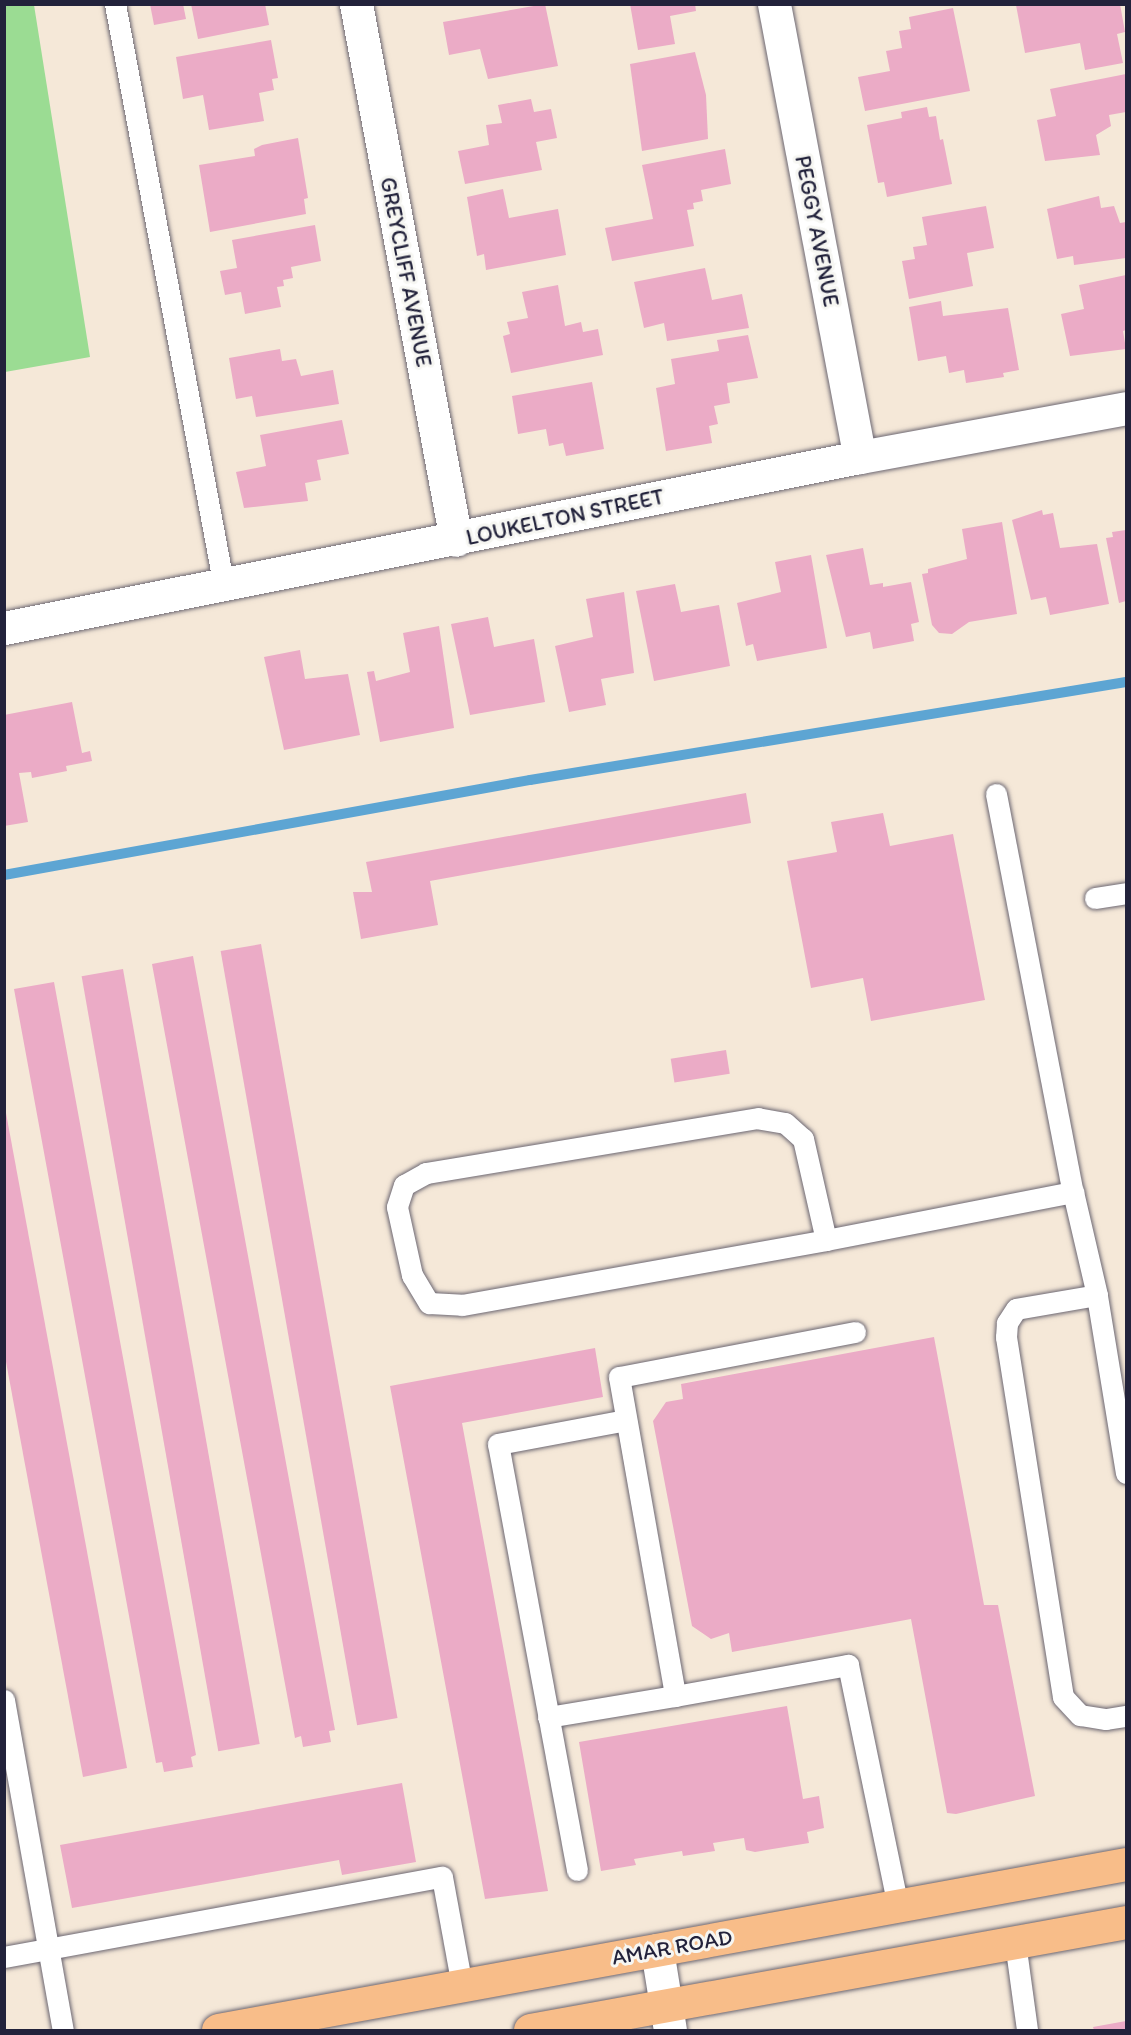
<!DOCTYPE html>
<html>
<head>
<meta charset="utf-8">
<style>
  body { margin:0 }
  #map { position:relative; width:1131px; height:2035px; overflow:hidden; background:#f5e8d8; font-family:Itim,sans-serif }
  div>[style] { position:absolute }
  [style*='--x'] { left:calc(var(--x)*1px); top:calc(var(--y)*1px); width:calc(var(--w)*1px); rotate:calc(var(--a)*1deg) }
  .green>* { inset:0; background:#9bdc93 }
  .stream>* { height:10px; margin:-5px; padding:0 5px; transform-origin:5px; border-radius:5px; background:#5da5d3 }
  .building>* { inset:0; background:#ebabc6; transform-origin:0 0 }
  .roads { filter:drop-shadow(0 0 2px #6c6772) drop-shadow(0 0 2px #6c6772) }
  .lane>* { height:21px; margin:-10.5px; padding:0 10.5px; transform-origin:10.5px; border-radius:10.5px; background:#fff }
  .street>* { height:33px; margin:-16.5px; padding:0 16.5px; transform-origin:16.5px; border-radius:16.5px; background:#fff }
  .primary>* { height:33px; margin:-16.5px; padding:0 16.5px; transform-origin:16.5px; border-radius:16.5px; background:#f8bd89 }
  span { translate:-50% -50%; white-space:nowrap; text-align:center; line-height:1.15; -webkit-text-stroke:6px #f6f6f2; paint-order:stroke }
  .street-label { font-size:22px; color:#22223b }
  .frame { position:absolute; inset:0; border:6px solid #22223b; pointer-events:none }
</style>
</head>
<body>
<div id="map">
  <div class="green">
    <i style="clip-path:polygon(5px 4px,34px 5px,90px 357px,5px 372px)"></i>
  </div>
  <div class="stream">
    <i style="--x:4;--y:875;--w:535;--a:-10.24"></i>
    <i style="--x:530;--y:780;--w:604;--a:-9.34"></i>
  </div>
  <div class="building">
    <i style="clip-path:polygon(150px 4px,183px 4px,186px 19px,154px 25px)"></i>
    <i style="clip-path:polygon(191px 4px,265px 4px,269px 25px,198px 39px)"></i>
    <i style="clip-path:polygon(545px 4px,558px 66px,488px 79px,480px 49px,449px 55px,443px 22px)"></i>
    <i style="clip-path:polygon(630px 4px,695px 4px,696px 11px,670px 16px,675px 44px,638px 50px)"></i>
    <i style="clip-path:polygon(1120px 4px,1125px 32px,1117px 34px,1123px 63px,1085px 70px,1080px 43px,1025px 53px,1016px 5px)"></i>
    <i style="clip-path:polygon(953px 8px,970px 91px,865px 111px,858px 77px,890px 71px,886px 51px,902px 48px,899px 31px,911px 29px,909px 17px)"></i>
    <i style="clip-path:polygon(271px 40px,278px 78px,272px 79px,274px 90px,259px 93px,264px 121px,209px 130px,203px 95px,183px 99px,176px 57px)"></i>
    <i style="clip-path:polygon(695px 52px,706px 95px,708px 139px,642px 151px,630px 64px)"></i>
    <i style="clip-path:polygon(1126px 74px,1126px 112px,1109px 115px,1111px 126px,1096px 135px,1100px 155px,1045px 161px,1037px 120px,1056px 116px,1050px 89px)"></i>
    <i style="clip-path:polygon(531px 99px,534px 112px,551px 109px,557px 138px,536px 142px,542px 170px,465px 184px,458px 151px,489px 145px,486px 125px,502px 123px,498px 105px)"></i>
    <i style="clip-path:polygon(927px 107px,929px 117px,936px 116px,940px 140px,943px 139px,952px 184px,887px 197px,884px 182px,878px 183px,867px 125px,902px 118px,901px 112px)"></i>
    <i style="clip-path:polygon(298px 138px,308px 198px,304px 199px,306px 214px,210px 232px,199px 165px,255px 156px,254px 149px,262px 145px)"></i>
    <i style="clip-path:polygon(725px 149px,731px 184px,701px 190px,703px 201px,693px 203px,694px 209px,687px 210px,694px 246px,612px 261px,605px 228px,653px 219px,642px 165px)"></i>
    <i style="clip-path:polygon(503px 189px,509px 218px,558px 209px,566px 255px,486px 270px,484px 254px,477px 256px,467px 197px)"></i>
    <i style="clip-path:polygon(1099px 196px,1101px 208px,1114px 206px,1120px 223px,1126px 222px,1126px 258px,1074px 265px,1073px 256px,1057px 259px,1047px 209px)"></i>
    <i style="clip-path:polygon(986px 206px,994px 248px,967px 253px,973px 286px,909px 299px,902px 261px,915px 259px,913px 247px,927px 245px,922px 217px)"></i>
    <i style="clip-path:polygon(315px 225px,321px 261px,291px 267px,293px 278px,283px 280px,284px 286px,277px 287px,281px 307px,245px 314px,241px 292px,225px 295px,220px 271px,237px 268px,232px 240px)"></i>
    <i style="clip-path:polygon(705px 268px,712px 300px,742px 294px,749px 328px,667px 341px,664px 323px,644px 328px,634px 282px)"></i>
    <i style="clip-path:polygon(1126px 275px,1126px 330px,1123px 331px,1126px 349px,1070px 356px,1061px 314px,1084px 309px,1079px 285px)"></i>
    <i style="clip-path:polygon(558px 285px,565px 326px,581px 322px,583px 332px,598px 329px,603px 355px,511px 373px,503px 336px,510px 334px,507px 322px,528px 318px,522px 292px)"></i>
    <i style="clip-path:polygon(941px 301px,943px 316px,1008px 308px,1019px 370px,1003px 373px,1004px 377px,966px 383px,964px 370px,949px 373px,946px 356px,918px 361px,909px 307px)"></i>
    <i style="clip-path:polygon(748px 335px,758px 378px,727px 383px,730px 403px,714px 406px,718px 424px,709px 426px,712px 443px,666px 451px,656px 388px,675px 384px,671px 359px,719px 351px,717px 340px)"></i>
    <i style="clip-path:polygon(280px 349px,282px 361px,296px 359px,301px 376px,333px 370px,339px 404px,256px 417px,252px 396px,236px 399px,229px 358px)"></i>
    <i style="clip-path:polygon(592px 382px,604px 449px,566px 456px,563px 443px,549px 446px,546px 429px,518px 434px,512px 396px)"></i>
    <i style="clip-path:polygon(342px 420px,349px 454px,317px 460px,321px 480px,305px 483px,308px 501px,244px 508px,236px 472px,266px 466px,260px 435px)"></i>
    <i style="clip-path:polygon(1042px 510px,1043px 515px,1053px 513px,1060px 548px,1097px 544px,1109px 604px,1050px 615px,1046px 597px,1031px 600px,1012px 520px)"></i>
    <i style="clip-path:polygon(1002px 522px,1017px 614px,969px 622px,952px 634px,939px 633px,932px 625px,922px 574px,928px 573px,928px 569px,967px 559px,962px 529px)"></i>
    <i style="clip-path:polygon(1126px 530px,1126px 601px,1119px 603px,1106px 538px,1113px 537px,1112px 532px)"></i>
    <i style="clip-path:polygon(863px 548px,870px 585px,883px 583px,883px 587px,911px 582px,919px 622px,911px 624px,914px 641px,873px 649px,870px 632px,846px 637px,826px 555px)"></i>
    <i style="clip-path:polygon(811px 555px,827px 648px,757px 661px,753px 644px,746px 646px,737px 603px,781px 592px,775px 562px)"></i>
    <i style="clip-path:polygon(675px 584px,681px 612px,719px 605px,730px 666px,654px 681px,636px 591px)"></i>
    <i style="clip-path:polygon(624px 592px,634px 673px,601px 679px,606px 705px,569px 712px,555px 646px,593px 637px,586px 599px)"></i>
    <i style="clip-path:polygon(488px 617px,494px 647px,534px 639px,545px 702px,470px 715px,451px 624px)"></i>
    <i style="clip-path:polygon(439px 626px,454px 728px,380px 742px,367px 672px,374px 671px,376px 681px,410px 672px,403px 633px)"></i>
    <i style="clip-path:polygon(300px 650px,305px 679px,348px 674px,360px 735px,284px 750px,264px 657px)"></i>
    <i style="clip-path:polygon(72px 702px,82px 753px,90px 751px,92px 761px,66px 766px,67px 771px,32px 778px,31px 772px,19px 773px,28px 822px,4px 826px,4px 715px)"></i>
    <i style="clip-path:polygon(746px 793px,751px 823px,430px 881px,438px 925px,361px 939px,353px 892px,372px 892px,366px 862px)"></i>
    <i style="clip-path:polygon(883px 813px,890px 846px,953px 834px,985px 1000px,871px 1021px,863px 978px,811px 988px,787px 861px,837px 852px,831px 822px)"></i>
    <i style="left:261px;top:944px;width:786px;height:41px;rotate:80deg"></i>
    <i style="clip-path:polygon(193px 956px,335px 1730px,329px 1731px,331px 1742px,303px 1747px,301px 1736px,295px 1738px,152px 964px)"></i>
    <i style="left:123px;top:969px;width:787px;height:42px;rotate:80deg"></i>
    <i style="clip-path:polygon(54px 982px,196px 1755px,191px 1757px,193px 1767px,164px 1772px,162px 1762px,156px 1763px,14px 989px)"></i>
    <i style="left:726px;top:1050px;width:24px;height:56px;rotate:81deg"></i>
    <i style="clip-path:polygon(6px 1113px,127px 1768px,83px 1777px,4px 1351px)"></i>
    <i style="clip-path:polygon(934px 1337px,984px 1605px,998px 1605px,1035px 1796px,956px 1814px,947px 1813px,911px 1619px,732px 1652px,729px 1633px,711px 1639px,692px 1626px,653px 1421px,666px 1402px,683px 1399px,681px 1384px)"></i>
    <i style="clip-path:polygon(595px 1348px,603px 1397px,462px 1423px,548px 1891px,485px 1899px,390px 1386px)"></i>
    <i style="clip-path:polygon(787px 1706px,803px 1799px,819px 1796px,824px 1828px,807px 1832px,809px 1843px,755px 1852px,746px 1850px,744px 1838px,713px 1843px,715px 1851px,683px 1856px,682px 1851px,634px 1859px,636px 1865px,601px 1871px,579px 1742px)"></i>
    <i style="clip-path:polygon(402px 1783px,416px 1862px,342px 1875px,339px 1860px,72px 1908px,60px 1845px)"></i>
    <i style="clip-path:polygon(1126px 2021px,1126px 2030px,1094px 2030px,1093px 2027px)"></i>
  </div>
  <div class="roads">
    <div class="lane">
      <i style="--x:115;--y:4;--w:593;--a:79.41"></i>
      <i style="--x:996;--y:794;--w:405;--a:79.1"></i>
      <i style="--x:1095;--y:898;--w:31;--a:-9"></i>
      <i style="--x:826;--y:1240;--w:104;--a:-102.8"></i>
      <i style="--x:803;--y:1139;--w:24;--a:-138"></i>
      <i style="--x:785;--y:1123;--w:27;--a:-170"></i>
      <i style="--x:758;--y:1118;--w:337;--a:170.6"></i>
      <i style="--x:426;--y:1173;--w:25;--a:151"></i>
      <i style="--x:404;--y:1185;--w:23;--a:108"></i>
      <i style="--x:397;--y:1207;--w:70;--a:77.6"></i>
      <i style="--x:412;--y:1275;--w:33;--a:59"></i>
      <i style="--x:429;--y:1303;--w:33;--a:3"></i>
      <i style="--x:462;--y:1305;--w:370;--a:-10.1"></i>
      <i style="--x:826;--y:1240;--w:252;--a:-11"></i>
      <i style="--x:1073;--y:1192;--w:106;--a:76.9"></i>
      <i style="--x:855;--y:1332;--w:240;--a:169.2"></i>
      <i style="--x:619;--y:1377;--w:324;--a:80"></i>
      <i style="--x:675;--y:1696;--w:176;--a:-10.2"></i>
      <i style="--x:848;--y:1665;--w:246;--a:78.3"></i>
      <i style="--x:1126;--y:1473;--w:180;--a:-99.3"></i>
      <i style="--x:1097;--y:1295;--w:82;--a:170.2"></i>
      <i style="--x:1016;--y:1309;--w:17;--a:123"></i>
      <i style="--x:1007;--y:1323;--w:14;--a:94"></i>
      <i style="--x:1006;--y:1337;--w:364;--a:81"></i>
      <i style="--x:1063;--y:1697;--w:25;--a:47"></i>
      <i style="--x:1080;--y:1715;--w:26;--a:9"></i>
      <i style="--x:1106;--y:1719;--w:20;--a:-9"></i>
      <i style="--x:4;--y:1700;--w:335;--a:79.9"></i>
      <i style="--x:548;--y:1717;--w:129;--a:-9.4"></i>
      <i style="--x:577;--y:1870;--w:433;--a:-100.5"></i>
      <i style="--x:498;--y:1444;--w:130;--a:-10.6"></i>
      <i style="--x:1015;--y:1942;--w:89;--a:82.2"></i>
      <i style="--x:4;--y:1957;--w:445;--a:-10.4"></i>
      <i style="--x:442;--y:1877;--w:111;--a:79.6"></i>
    </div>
    <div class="street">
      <i style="--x:356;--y:4;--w:545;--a:79.43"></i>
      <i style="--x:774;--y:4;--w:461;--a:79.3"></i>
      <i style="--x:4;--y:628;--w:873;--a:-11.3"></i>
      <i style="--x:860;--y:457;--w:270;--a:-10.4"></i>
      <i style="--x:657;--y:1950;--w:81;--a:80.8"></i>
    </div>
    <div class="primary">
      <i style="--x:218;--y:2030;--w:923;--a:-10.36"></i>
      <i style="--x:530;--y:2030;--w:606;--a:-10.27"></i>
    </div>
  </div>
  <div class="street-label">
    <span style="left:817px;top:231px;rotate:79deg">PEGGY AVENUE</span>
    <span style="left:406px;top:272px;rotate:79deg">GREYCLIFF AVENUE</span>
    <span style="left:565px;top:517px;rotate:-12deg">LOUKELTON STREET</span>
    <span style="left:672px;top:1947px;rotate:-10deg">AMAR ROAD</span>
  </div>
  <div class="frame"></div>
</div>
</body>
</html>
